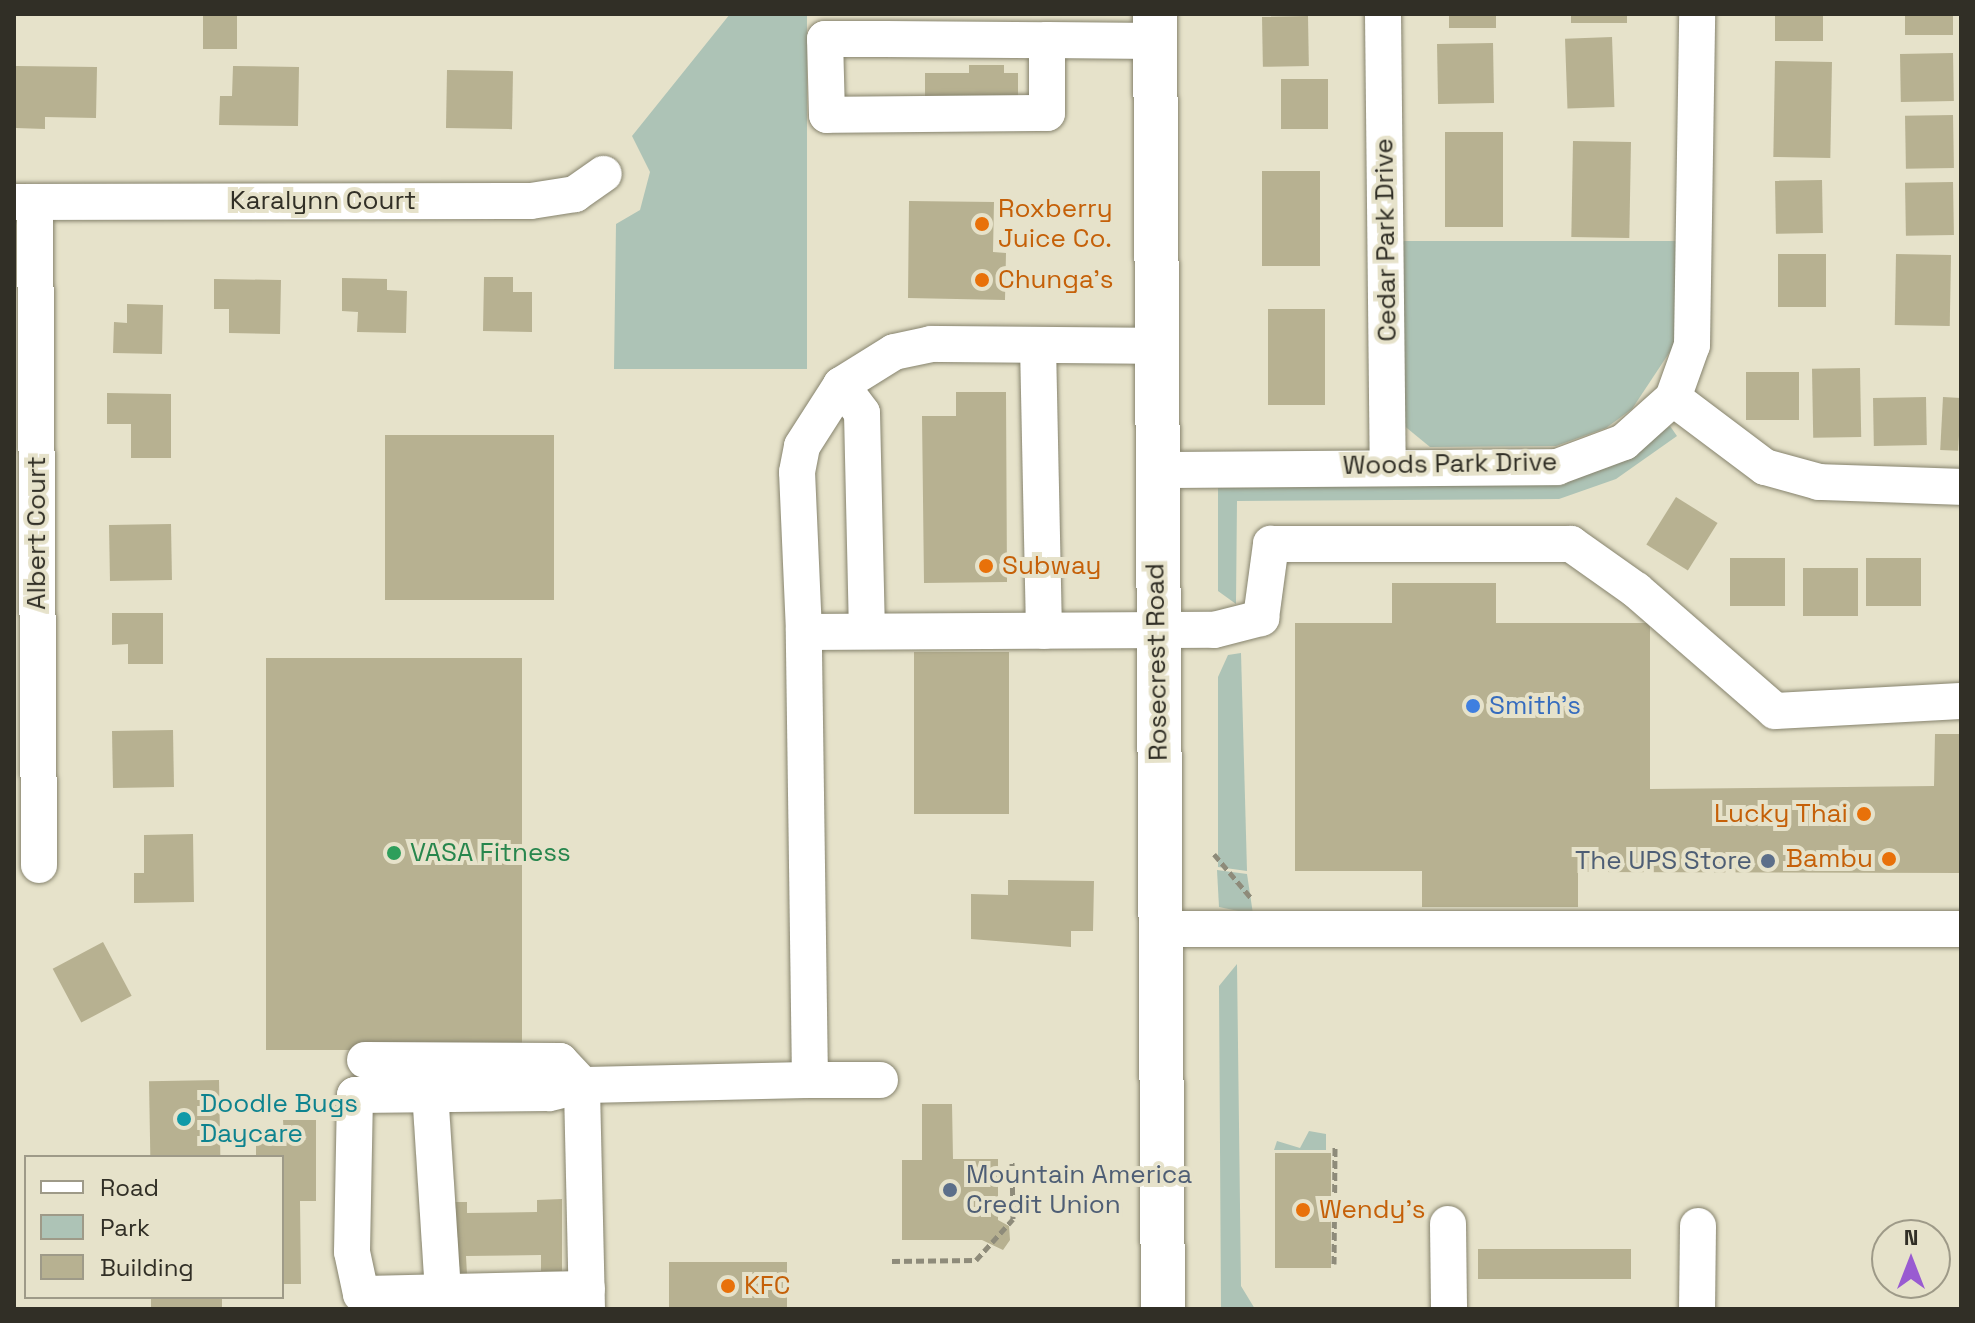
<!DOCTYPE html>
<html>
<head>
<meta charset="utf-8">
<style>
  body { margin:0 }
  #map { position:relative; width:1975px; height:1323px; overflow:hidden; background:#e6e2ca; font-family:"Space Grotesk",sans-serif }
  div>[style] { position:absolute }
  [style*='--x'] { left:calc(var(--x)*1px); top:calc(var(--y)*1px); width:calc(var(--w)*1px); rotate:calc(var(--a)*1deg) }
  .green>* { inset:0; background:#adc3b6 }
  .building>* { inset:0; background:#b7b191; transform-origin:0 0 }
  .path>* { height:5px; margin-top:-2.5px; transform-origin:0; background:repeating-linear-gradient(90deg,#8e8b7a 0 8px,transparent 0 12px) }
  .roads { filter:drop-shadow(0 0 2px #86836d) drop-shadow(0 0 2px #86836d) }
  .minor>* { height:36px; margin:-18px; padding:0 18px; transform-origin:18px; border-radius:18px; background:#fff }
  .major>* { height:44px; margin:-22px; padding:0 22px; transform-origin:22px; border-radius:22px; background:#fff }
  .dots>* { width:22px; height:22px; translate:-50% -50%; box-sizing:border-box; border:4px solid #e6e2ca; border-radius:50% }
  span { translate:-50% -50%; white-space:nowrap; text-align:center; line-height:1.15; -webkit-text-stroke:8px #e6e2ca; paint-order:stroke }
  .street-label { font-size:26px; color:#312f26 }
  .food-label { font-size:26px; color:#c56008 }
  .left { translate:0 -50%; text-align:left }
  .right { translate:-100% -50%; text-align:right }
  .shop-label { font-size:26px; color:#366cbe }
  .leisure-label { font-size:26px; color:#27864d }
  .service-label { font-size:26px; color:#4e5e75 }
  .culture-label { font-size:26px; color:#0d838f }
  .frame { position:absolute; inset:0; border:16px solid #312f26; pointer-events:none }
  .legend { position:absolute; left:24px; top:1155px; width:260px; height:144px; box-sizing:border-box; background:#e6e2ca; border:2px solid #9e9a88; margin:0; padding:10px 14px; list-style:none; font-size:24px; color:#312f26 }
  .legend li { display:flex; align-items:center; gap:16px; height:40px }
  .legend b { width:40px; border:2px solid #9e9a88 }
  .north { position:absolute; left:1871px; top:1219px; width:80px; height:80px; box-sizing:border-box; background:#e6e2ca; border:2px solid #9e9a88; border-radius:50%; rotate:0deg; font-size:22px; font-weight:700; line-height:32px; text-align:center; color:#312f26 }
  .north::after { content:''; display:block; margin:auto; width:28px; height:36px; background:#995bd1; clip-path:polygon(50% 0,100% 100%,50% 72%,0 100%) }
</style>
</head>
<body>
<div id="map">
  <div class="green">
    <i style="clip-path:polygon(730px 14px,807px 14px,807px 369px,614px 369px,616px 224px,640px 210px,650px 172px,632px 136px)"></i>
    <i style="clip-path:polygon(1399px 241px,1679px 241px,1677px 341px,1632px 409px,1606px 428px,1556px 446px,1430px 447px,1402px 424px)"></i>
    <i style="clip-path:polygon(1670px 426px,1677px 436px,1616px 479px,1559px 499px,1237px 501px,1236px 604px,1218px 591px,1218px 488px,1552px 485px,1612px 466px)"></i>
    <i style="clip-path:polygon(1241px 653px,1247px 871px,1218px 867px,1218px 677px,1228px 655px)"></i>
    <i style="clip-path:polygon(1217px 870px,1247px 874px,1253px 914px,1219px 907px)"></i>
    <i style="clip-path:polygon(1237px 964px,1241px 1286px,1255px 1309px,1221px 1309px,1219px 986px)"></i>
    <i style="clip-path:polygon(1309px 1131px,1326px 1134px,1326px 1150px,1274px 1150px,1277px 1141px,1300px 1148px)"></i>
  </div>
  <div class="building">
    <i style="left:203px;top:14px;width:34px;height:35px"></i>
    <i style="left:1449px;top:14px;width:47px;height:14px"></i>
    <i style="left:1571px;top:14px;width:56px;height:9px"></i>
    <i style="left:1775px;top:14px;width:48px;height:27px"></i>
    <i style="left:1905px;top:14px;width:48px;height:21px"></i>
    <i style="left:1308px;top:16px;width:50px;height:46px;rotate:89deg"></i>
    <i style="left:1612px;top:37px;width:70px;height:47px;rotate:88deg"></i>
    <i style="left:1493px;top:43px;width:60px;height:56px;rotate:89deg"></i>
    <i style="left:1953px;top:53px;width:48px;height:53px;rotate:89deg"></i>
    <i style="left:1775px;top:61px;width:57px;height:96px;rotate:1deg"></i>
    <i style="clip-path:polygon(969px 65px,1004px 65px,1004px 73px,1018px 73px,1018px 110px,925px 111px,925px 73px,969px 73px)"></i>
    <i style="clip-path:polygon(16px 66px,97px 67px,96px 118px,45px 117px,45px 129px,16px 128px)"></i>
    <i style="clip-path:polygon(233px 66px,299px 67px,298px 126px,219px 125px,220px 96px,232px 96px)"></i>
    <i style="left:447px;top:70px;width:66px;height:58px;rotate:1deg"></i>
    <i style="left:1328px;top:79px;width:50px;height:47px;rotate:90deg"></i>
    <i style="left:1953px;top:115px;width:53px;height:48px;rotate:89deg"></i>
    <i style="left:1445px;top:132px;width:58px;height:95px"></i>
    <i style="left:1573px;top:141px;width:58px;height:96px;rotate:1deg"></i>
    <i style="left:1262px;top:171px;width:58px;height:95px"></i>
    <i style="left:1822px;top:180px;width:53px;height:47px;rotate:89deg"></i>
    <i style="left:1953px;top:182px;width:53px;height:48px;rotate:89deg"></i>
    <i style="clip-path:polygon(909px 201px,994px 202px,993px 252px,1006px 253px,1005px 300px,908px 298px)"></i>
    <i style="left:1778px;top:254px;width:48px;height:53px"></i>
    <i style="left:1896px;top:254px;width:55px;height:71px;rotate:1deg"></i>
    <i style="clip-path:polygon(484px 277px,513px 277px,513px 292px,532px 292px,532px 332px,483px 331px)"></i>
    <i style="clip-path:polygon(342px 278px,387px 279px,387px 290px,407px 291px,406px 333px,357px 332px,358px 312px,342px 311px)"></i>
    <i style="clip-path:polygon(214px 279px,281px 280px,280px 334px,229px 333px,229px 309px,214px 309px)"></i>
    <i style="clip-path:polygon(127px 304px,163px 305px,162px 354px,113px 353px,114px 322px,127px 323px)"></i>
    <i style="left:1268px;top:309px;width:57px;height:96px"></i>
    <i style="left:1860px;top:368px;width:69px;height:48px;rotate:89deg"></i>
    <i style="left:1746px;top:372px;width:53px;height:48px"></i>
    <i style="clip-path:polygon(956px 392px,1006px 392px,1007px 582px,924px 583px,922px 416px,956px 416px)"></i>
    <i style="clip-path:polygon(107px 393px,171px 394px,171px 458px,131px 458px,131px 424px,107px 424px)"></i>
    <i style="left:1926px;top:397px;width:48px;height:53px;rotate:89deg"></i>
    <i style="left:1943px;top:397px;width:18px;height:53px;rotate:3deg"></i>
    <i style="left:385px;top:435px;width:169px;height:165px"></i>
    <i style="left:1676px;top:497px;width:49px;height:56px;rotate:32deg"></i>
    <i style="left:171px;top:524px;width:56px;height:62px;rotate:89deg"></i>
    <i style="left:1730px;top:558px;width:55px;height:48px"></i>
    <i style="left:1866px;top:558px;width:55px;height:48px"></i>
    <i style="left:1803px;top:568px;width:55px;height:48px"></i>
    <i style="clip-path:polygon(1392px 583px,1496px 583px,1496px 623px,1650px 623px,1650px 789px,1934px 786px,1935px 734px,1961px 734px,1961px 873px,1578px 872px,1578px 907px,1422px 907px,1422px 871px,1295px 871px,1295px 623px,1392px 623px)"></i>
    <i style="clip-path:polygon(112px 613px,163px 613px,163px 664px,128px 664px,128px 644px,112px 645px)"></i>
    <i style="left:1009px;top:652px;width:162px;height:95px;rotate:90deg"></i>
    <i style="left:266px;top:658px;width:256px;height:392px"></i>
    <i style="left:173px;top:730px;width:57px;height:61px;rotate:89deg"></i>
    <i style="clip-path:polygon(193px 834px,194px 902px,134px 903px,134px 873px,144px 873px,144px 835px)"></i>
    <i style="clip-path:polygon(1008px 880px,1094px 881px,1093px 931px,1071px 931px,1071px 947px,971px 939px,971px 894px,1008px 895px)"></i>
    <i style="left:103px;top:942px;width:61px;height:57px;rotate:62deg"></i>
    <i style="left:219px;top:1080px;width:77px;height:70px;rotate:89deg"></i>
    <i style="clip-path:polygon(922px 1104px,952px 1104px,953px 1159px,998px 1159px,998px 1220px,1009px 1226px,1010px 1240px,1003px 1250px,982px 1240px,902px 1240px,902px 1160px,922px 1160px)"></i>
    <i style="clip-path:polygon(283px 1120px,316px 1120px,316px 1201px,300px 1201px,301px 1284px,282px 1284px,282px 1157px,256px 1157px,256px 1137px,284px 1137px)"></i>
    <i style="left:1275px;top:1153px;width:56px;height:115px"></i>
    <i style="clip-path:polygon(562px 1199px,562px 1271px,541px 1271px,541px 1255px,466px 1256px,467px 1274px,455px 1274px,454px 1202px,467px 1202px,467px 1213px,537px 1212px,537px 1200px)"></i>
    <i style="left:1478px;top:1249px;width:153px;height:30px"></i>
    <i style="left:669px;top:1262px;width:118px;height:47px"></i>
    <i style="left:151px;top:1297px;width:71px;height:12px"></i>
  </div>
  <div class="path">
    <i style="--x:1214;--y:854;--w:59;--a:49.8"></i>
    <i style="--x:892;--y:1261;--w:84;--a:-0.7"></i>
    <i style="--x:976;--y:1260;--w:55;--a:-47.9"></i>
    <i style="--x:1013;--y:1219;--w:59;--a:-91"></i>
    <i style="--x:1334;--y:1264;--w:118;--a:-89.5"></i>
  </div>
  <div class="roads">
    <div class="minor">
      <i style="--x:1383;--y:14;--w:451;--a:89.4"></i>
      <i style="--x:1047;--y:40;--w:73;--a:90"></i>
      <i style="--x:1047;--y:113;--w:220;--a:179.5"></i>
      <i style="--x:827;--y:115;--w:76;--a:-91.5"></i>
      <i style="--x:825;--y:39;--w:60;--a:0"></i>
      <i style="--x:885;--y:39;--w:162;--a:0.4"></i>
      <i style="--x:1047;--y:40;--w:108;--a:0.5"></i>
      <i style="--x:14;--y:202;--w:517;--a:-0.11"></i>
      <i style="--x:531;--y:201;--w:45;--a:-9"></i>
      <i style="--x:575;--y:194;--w:35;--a:-35"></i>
      <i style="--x:35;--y:202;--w:663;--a:89.65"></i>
      <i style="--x:1038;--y:345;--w:286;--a:88.8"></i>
      <i style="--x:841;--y:385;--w:35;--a:53"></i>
      <i style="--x:862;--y:413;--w:218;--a:88.7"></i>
      <i style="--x:1673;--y:398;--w:115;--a:36.9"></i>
      <i style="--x:1765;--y:467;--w:56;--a:15.5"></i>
      <i style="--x:1819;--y:482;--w:142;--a:2"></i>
      <i style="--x:1155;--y:470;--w:402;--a:-0.4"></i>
      <i style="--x:1557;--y:467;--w:72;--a:-20.5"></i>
      <i style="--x:1624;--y:442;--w:66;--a:-41.9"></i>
      <i style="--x:1673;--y:398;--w:56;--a:-70.3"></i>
      <i style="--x:1692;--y:345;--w:331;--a:-89.1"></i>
      <i style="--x:804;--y:632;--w:160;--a:-92.5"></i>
      <i style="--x:797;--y:472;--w:26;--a:-79"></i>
      <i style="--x:802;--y:446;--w:72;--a:-57.4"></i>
      <i style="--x:841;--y:385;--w:62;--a:-31.9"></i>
      <i style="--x:894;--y:352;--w:38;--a:-12"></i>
      <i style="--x:931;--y:344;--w:224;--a:0.5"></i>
      <i style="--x:1159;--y:929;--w:802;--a:0"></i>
      <i style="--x:365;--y:1060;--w:195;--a:0.3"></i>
      <i style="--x:560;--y:1061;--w:33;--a:47"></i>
      <i style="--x:582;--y:1085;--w:34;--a:166"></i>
      <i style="--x:549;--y:1093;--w:194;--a:179.4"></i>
      <i style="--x:355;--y:1095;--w:157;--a:91.1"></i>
      <i style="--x:352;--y:1252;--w:43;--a:77.9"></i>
      <i style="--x:361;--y:1294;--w:226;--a:-1.3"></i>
      <i style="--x:810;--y:1080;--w:70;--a:0"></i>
      <i style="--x:430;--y:1091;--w:203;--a:86.3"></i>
      <i style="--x:1448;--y:1224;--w:85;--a:89.3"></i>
      <i style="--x:587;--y:1309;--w:224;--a:-91.3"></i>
      <i style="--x:582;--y:1085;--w:228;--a:-1.3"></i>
      <i style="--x:810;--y:1080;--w:448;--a:-90.8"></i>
      <i style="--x:804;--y:632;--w:410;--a:-0.3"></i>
      <i style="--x:1214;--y:630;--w:49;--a:-14.3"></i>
      <i style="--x:1261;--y:618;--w:75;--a:-82.3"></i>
      <i style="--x:1271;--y:544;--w:300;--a:0"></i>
      <i style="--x:1571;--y:544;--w:80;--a:35.3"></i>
      <i style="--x:1636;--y:590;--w:184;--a:41"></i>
      <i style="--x:1775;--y:711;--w:186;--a:-3.1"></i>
      <i style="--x:1697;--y:1309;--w:83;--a:-89.3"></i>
    </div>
    <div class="major">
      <i style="--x:1155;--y:14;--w:1295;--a:89.65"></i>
    </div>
  </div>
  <div class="dots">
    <i style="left:982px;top:224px;background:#e8710a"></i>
    <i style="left:982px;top:280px;background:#e8710a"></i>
    <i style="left:986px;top:566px;background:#e8710a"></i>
    <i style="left:1473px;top:706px;background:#3f7fe0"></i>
    <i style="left:1864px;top:814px;background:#e8710a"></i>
    <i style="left:394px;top:853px;background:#2e9e5b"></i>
    <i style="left:1889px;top:859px;background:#e8710a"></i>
    <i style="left:1768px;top:861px;background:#5c6f8a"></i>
    <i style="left:184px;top:1119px;background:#0f9aa8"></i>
    <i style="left:950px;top:1190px;background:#5c6f8a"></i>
    <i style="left:1303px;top:1210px;background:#e8710a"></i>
    <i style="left:728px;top:1286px;background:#e8710a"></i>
  </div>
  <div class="street-label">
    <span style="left:323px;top:201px">Karalynn Court</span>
    <span style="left:1386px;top:240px;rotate:-91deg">Cedar Park Drive</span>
    <span style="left:1450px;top:464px;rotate:-1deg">Woods Park Drive</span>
    <span style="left:37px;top:533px;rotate:-90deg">Albert Court</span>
    <span style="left:1157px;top:662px;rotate:-91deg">Rosecrest Road</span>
  </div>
  <div class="food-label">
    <span class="left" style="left:998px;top:224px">Roxberry<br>Juice Co.</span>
    <span class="left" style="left:998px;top:280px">Chunga's</span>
    <span class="left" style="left:1002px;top:566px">Subway</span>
    <span class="right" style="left:1848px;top:814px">Lucky Thai</span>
    <span class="right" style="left:1873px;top:859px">Bambu</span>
    <span class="left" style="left:1319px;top:1210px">Wendy's</span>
    <span class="left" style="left:744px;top:1286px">KFC</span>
  </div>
  <div class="shop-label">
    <span class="left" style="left:1489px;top:706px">Smith's</span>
  </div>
  <div class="leisure-label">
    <span class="left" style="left:410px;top:853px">VASA Fitness</span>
  </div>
  <div class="service-label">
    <span class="right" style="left:1752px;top:861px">The UPS Store</span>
    <span class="left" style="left:966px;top:1190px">Mountain America<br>Credit Union</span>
  </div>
  <div class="culture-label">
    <span class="left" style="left:200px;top:1119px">Doodle Bugs<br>Daycare</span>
  </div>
  <div class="frame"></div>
  <ul class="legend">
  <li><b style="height:10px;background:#fff"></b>Road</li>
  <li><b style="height:22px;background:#adc3b6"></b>Park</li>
  <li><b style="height:22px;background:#b7b191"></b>Building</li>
  </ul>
  <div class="north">N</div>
</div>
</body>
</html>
